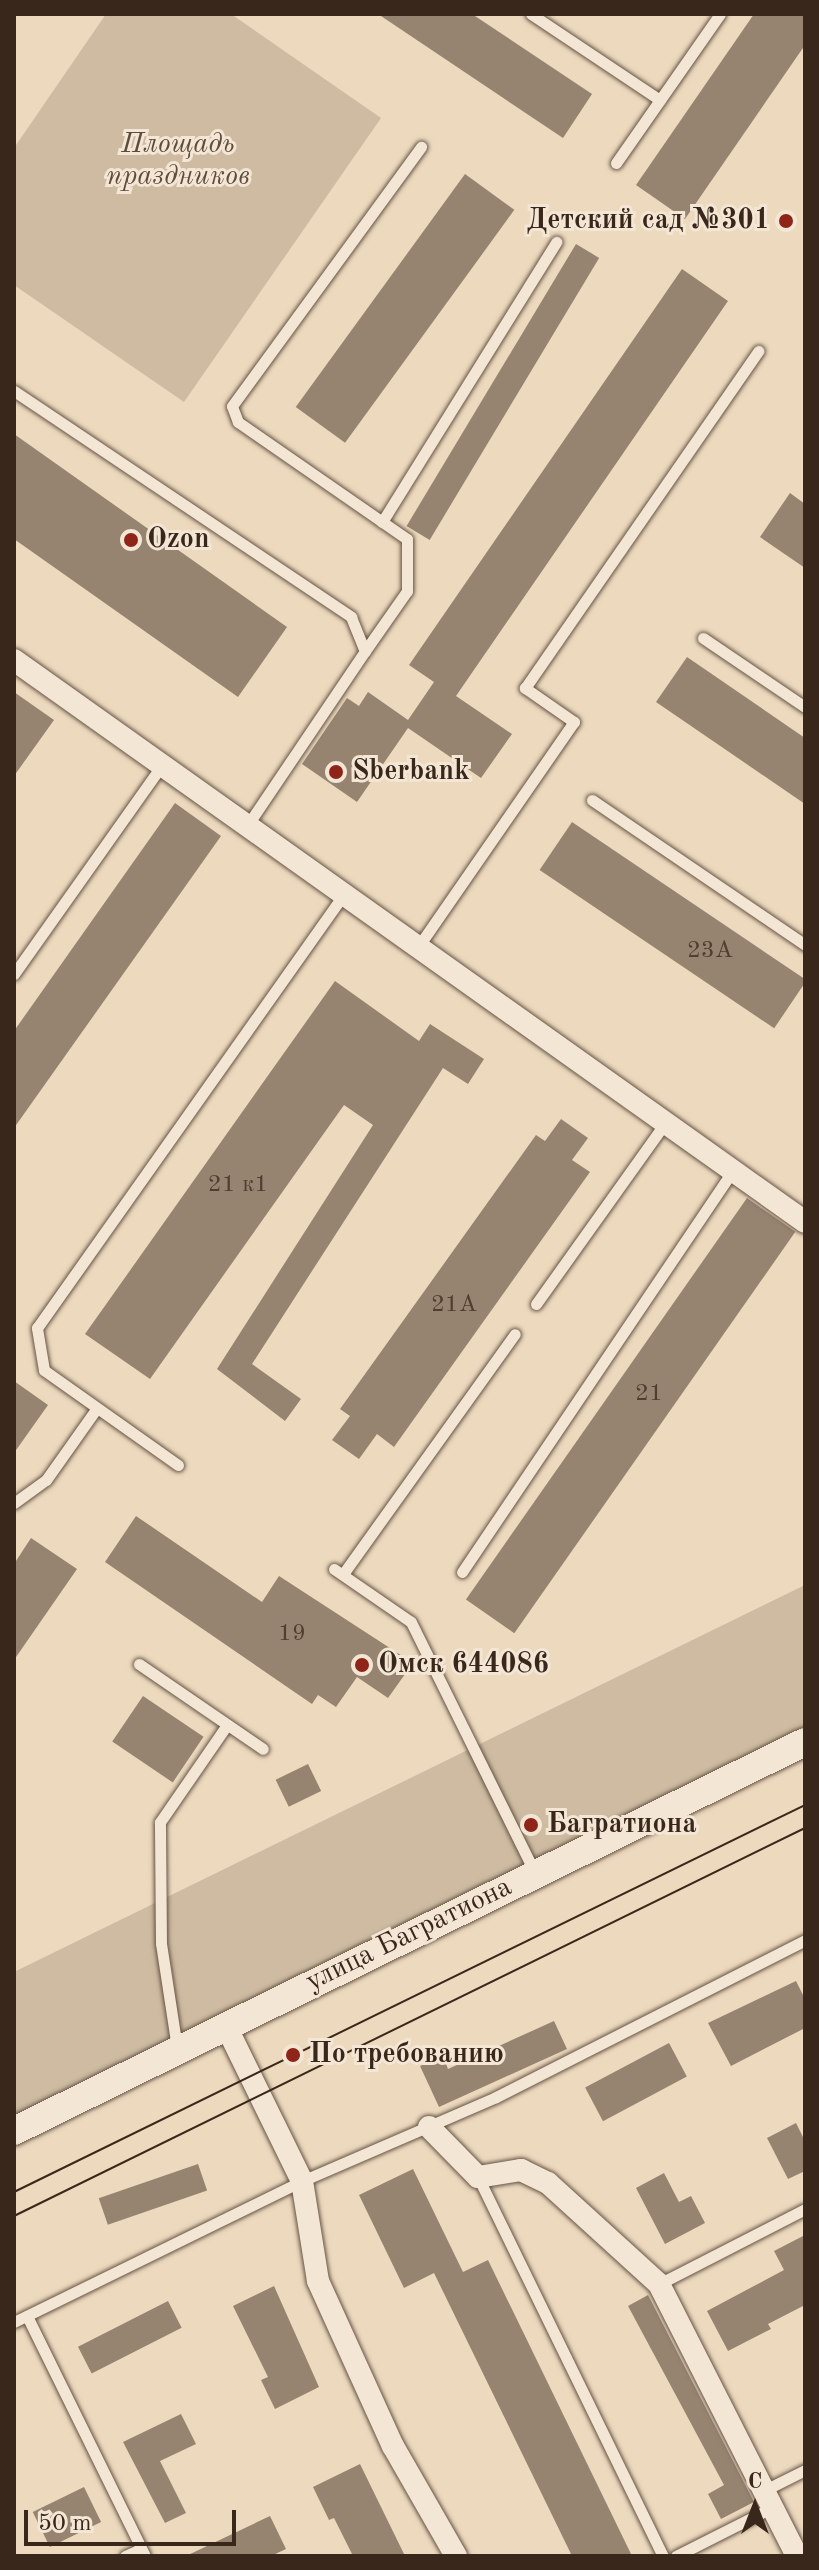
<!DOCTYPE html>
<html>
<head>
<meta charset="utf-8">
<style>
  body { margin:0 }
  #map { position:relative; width:819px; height:2570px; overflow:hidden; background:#ecd9be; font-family:"Old Standard TT",serif }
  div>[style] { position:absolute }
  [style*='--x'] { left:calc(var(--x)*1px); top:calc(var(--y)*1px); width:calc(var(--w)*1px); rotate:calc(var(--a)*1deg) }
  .green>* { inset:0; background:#cebba2 }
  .building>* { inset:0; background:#968470; transform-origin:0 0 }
  .roads { filter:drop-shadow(0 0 2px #665444) drop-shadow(0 0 2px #665444) }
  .service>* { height:11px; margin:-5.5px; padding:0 5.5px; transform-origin:5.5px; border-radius:5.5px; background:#f3e6d5 }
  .minor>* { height:22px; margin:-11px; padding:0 11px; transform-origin:11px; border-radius:11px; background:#f3e6d5 }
  .tertiary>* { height:28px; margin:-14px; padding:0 14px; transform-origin:14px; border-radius:14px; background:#f3e6d5 }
  .tram>* { height:2px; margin:-1px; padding:0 1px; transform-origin:1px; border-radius:1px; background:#39271b }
  .dots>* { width:22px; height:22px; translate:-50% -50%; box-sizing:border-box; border:4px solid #f3e6d5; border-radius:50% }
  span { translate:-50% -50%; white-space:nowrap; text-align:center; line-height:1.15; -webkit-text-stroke:6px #f3e6d5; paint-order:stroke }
  .number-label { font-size:24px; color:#503e30 }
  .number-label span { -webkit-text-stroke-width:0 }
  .park-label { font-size:28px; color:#5e4c3d; font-style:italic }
  .poi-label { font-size:28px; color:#39271b; font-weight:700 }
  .right { translate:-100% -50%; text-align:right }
  .left { translate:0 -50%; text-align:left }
  .street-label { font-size:28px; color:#39271b }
  .frame { position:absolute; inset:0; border:16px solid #39271b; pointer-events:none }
  .north { position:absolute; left:715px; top:2466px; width:80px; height:80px; -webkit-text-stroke:6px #f3e6d5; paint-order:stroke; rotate:0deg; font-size:22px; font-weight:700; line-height:32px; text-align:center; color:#39271b }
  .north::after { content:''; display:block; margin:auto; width:28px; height:36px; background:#39271b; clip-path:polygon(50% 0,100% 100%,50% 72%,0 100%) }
  .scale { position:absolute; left:24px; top:2510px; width:212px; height:36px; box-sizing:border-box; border:4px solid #39271b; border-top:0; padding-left:10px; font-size:24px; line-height:28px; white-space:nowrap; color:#39271b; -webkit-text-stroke:6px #f3e6d5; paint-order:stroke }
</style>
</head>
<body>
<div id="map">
  <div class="green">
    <i style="clip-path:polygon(106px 14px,231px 14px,381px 118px,184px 402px,14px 285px,14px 148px)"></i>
    <i style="clip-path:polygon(805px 1585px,805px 1735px,14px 2118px,14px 1972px)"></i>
  </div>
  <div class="building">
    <i style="clip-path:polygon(378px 14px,472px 14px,592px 94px,563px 138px)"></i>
    <i style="clip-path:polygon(754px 14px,805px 14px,805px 45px,685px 219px,636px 185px)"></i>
    <i style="left:465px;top:174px;width:61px;height:288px;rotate:36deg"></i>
    <i style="left:576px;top:244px;width:27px;height:329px;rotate:31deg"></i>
    <i style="clip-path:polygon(682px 269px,728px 301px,456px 696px,512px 734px,481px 778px,408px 728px,357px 802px,302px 764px,347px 698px,359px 706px,368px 692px,408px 720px,434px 682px,409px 665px)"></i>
    <i style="clip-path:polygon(14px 434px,287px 627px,238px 697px,14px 539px)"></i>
    <i style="clip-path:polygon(790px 493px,805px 504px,805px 568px,760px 537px)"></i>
    <i style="clip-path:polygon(687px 657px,805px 738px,805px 804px,656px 702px)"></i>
    <i style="clip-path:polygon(14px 692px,54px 720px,14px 776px)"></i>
    <i style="clip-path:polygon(175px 803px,221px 836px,14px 1128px,14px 1031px)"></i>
    <i style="left:572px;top:822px;width:283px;height:58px;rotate:34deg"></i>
    <i style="clip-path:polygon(335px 981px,419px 1041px,430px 1024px,484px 1059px,468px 1084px,443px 1068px,252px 1364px,301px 1399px,285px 1421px,217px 1369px,373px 1125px,344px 1105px,150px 1379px,85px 1334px)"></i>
    <i style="clip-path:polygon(561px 1119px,588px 1138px,572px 1160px,590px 1172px,394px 1447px,377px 1434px,359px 1459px,332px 1440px,350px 1416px,340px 1409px,536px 1135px,545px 1141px)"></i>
    <i style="left:747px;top:1198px;width:59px;height:490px;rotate:35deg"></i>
    <i style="clip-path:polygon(14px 1381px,48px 1405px,14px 1453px)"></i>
    <i style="clip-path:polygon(136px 1516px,262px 1602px,279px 1576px,413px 1663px,388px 1698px,357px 1677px,336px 1707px,318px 1695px,312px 1704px,105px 1562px)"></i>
    <i style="clip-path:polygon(31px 1538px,77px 1569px,14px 1660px,14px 1564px)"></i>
    <i style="left:143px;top:1696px;width:73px;height:55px;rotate:34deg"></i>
    <i style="left:308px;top:1764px;width:30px;height:36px;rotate:64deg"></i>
    <i style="clip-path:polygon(796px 1981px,805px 1999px,805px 2028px,731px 2066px,708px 2023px)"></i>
    <i style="clip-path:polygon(554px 2021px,567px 2049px,439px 2107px,420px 2066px,443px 2056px,448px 2069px)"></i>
    <i style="left:669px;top:2043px;width:38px;height:95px;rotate:62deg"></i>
    <i style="clip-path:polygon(796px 2123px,805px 2141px,805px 2171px,788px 2179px,767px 2138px)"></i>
    <i style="left:198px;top:2164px;width:28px;height:105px;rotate:71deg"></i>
    <i style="clip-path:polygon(413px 2169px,463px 2272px,488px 2260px,632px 2556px,572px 2556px,434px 2273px,404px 2288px,359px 2195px)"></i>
    <i style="clip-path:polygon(664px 2173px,679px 2202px,691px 2196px,705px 2223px,665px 2244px,636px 2188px)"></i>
    <i style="clip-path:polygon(805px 2235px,805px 2310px,803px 2306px,768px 2324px,771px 2329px,728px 2351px,707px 2311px,784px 2270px,774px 2251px)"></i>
    <i style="clip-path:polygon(274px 2286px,319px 2387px,275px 2409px,261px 2380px,268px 2377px,233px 2306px)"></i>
    <i style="clip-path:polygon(648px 2295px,754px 2502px,721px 2519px,708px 2494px,724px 2485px,628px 2306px)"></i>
    <i style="left:168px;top:2301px;width:30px;height:101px;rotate:63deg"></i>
    <i style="clip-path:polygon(181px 2414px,196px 2444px,160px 2461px,186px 2513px,165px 2523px,123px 2442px)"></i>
    <i style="clip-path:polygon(360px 2464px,405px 2556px,353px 2556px,334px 2518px,329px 2520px,313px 2487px)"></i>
    <i style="left:84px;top:2487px;width:39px;height:57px;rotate:64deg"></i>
    <i style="clip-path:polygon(270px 2516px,286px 2549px,271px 2556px,186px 2556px)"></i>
  </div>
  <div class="roads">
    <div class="service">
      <i style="--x:531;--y:14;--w:155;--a:33.7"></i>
      <i style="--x:616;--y:163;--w:182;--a:-55.1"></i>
      <i style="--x:14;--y:391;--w:406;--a:33.8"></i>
      <i style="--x:351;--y:617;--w:37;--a:68"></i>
      <i style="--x:365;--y:651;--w:211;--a:124"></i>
      <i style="--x:382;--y:522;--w:330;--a:-58.1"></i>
      <i style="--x:703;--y:638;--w:123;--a:34.1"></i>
      <i style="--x:365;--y:651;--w:73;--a:-55"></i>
      <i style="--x:407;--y:591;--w:52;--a:-90"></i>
      <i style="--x:407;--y:539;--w:206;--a:-145.3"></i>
      <i style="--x:238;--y:422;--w:17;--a:-111"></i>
      <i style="--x:232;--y:406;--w:321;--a:-53.9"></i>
      <i style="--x:592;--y:800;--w:258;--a:34.2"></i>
      <i style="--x:418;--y:947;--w:274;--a:-55.3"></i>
      <i style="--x:574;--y:722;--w:60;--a:-145.2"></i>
      <i style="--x:525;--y:688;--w:410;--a:-55.3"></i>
      <i style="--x:14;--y:974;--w:256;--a:-54.7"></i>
      <i style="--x:536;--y:1304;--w:222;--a:-54.5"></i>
      <i style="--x:178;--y:1465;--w:164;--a:-144.7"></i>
      <i style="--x:44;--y:1370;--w:43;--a:-99.5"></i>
      <i style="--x:37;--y:1328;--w:532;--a:-54.73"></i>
      <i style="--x:14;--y:1503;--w:39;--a:-36"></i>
      <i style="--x:46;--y:1480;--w:88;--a:-54.7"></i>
      <i style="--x:334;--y:1569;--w:93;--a:34.5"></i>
      <i style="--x:411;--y:1622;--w:280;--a:63.7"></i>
      <i style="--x:462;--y:1572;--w:483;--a:-56"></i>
      <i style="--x:343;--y:1574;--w:295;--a:-54.4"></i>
      <i style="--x:139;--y:1664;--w:150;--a:34.4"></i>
      <i style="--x:177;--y:2048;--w:106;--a:-98.7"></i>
      <i style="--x:161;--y:1943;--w:121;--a:-90.5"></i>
      <i style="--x:160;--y:1822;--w:118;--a:-55.4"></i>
      <i style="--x:478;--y:2177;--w:422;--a:64"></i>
      <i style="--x:659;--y:2284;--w:164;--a:-27.2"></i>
      <i style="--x:27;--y:2316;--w:267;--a:63.8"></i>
      <i style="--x:14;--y:2322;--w:321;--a:-26.1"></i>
      <i style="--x:302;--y:2181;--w:211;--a:-23.4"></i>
      <i style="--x:496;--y:2097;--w:347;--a:-26.9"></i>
      <i style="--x:765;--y:2490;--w:45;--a:-26.6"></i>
      <i style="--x:125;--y:2556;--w:17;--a:-24"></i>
      <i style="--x:676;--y:2556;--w:109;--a:-26.8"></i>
    </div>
    <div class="minor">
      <i style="--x:14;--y:660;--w:970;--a:35.39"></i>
      <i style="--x:225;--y:2024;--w:175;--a:63.9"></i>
      <i style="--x:302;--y:2181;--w:101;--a:80.9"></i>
      <i style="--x:318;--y:2281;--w:181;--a:65.6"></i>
      <i style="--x:393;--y:2446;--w:127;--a:60.2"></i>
      <i style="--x:429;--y:2127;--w:70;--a:45.6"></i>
      <i style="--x:478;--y:2177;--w:44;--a:-9.2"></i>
      <i style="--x:521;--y:2170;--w:30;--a:26"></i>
      <i style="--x:548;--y:2183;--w:150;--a:42.3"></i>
      <i style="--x:659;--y:2284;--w:305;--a:63.1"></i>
    </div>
    <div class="tertiary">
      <i style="--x:14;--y:2131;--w:881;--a:-26.19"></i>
    </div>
  </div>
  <div class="tram">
    <i style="--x:14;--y:2192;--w:881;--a:-26.07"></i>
    <i style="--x:14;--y:2216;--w:881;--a:-26.13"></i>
  </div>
  <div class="dots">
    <i style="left:786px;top:221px;background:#8f2418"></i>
    <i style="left:131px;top:540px;background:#8f2418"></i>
    <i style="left:336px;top:772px;background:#8f2418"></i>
    <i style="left:362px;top:1665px;background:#8f2418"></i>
    <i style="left:531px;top:1825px;background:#8f2418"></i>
    <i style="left:293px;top:2055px;background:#8f2418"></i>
  </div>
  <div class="number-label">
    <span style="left:710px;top:952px">23А</span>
    <span style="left:238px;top:1186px">21 к1</span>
    <span style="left:454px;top:1306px">21А</span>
    <span style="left:649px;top:1395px">21</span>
    <span style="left:292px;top:1635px">19</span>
  </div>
  <div class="park-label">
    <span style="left:178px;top:161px">Площадь<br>праздников</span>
  </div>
  <div class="poi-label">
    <span class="right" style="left:770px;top:221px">Детский сад №301</span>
    <span class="left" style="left:147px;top:540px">Ozon</span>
    <span class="left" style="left:352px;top:772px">Sberbank</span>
    <span class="left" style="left:378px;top:1665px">Омск 644086</span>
    <span class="left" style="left:547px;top:1825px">Багратиона</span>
    <span class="left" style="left:309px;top:2055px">По требованию</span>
  </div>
  <div class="street-label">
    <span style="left:409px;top:1935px;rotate:-26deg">улица Багратиона</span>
  </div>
  <div class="frame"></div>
  <div class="north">С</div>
  <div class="scale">50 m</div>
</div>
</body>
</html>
